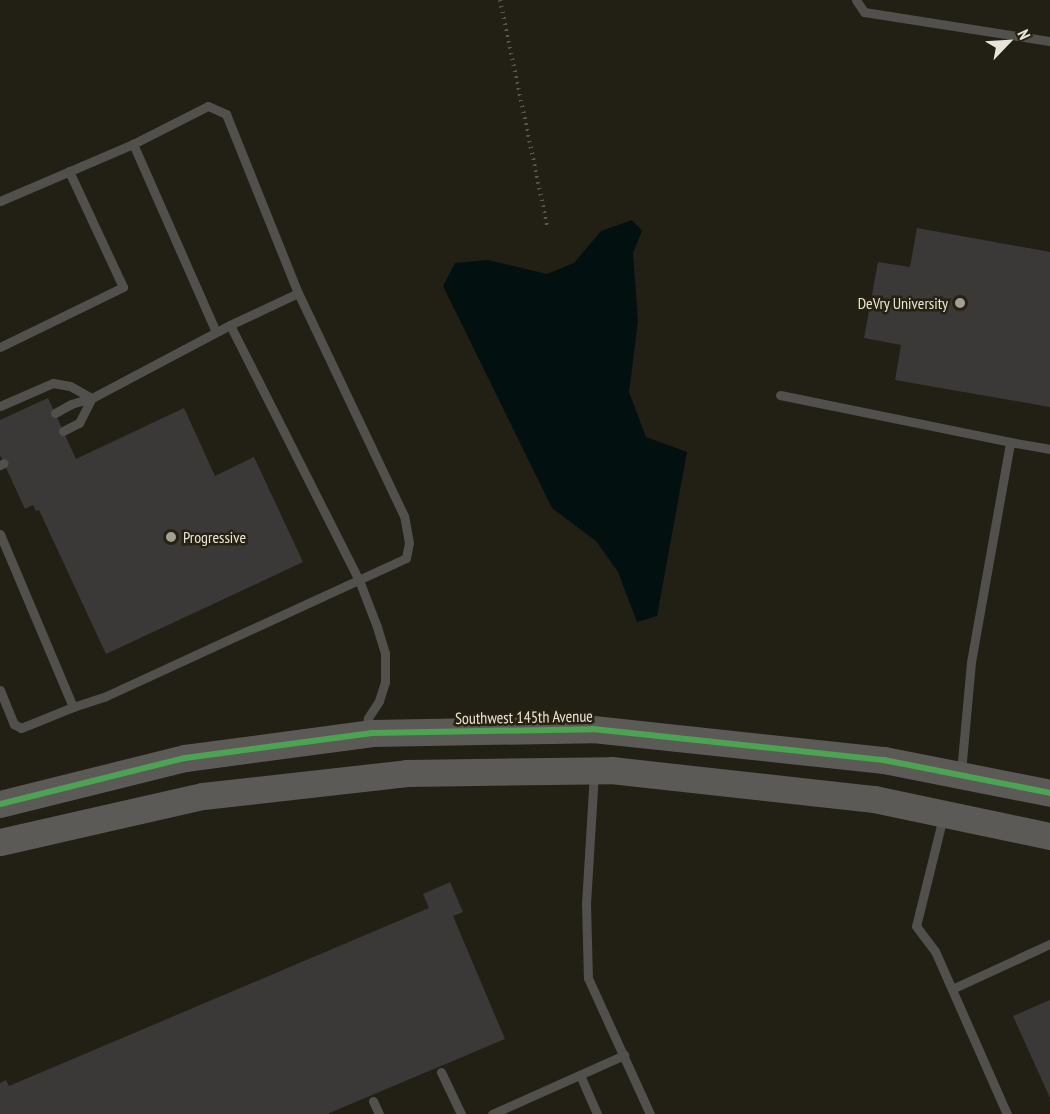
<!DOCTYPE html>
<html>
<head>
<meta charset="utf-8">
<style>
  body { margin:0 }
  #map { position:relative; width:1050px; height:1114px; overflow:hidden; background:#221f15; font-family:"PT Sans Narrow",sans-serif }
  div>[style] { position:absolute }
  [style*='--x'] { left:calc(var(--x)*1px); top:calc(var(--y)*1px); width:calc(var(--w)*1px); rotate:calc(var(--a)*1deg) }
  .water>* { inset:0; background:#031010 }
  .building>* { inset:0; background:#3a3938 }
  .path>* { height:4px; margin-top:-2px; transform-origin:0; background:repeating-linear-gradient(90deg,#575550 0 1.5px,transparent 0 6px) }
  .lane>* { height:9px; margin:-4.5px; padding:0 4.5px; transform-origin:4.5px; border-radius:4.5px; background:#51504c }
  .secondary>* { height:27px; margin:-13.5px; padding:0 13.5px; transform-origin:13.5px; border-radius:13.5px; background:#5c5a56 }
  .cycleway>* { height:6px; margin:-3px; padding:0 3px; transform-origin:3px; border-radius:3px; background:#4ca352 }
  .dots>* { width:16px; height:16px; translate:-50% -50%; box-sizing:border-box; border:3px solid #272210; border-radius:50% }
  span { translate:-50% -50%; white-space:nowrap; text-align:center; line-height:1.15; -webkit-text-stroke:5px #272210; paint-order:stroke }
  .poi-label { font-size:16px; color:#e8e4d9 }
  .right { translate:-100% -50%; text-align:right }
  .left { translate:0 -50%; text-align:left }
  .street-label { font-size:16px; color:#e8e4d9 }
  .north { position:absolute; left:978px; top:12px; width:60px; height:60px; -webkit-text-stroke:4px #272210; paint-order:stroke; rotate:65deg; font-size:16px; font-weight:700; line-height:24px; text-align:center; color:#e8e4d9 }
  .north::after { content:''; display:block; margin:auto; width:21px; height:27px; background:#e8e4d9; clip-path:polygon(50% 0,100% 100%,50% 72%,0 100%) }
</style>
</head>
<body>
<div id="map">
  <div class="water">
    <i style="clip-path:polygon(632px 220px,642px 231px,633px 253px,638px 321px,629px 392px,646px 437px,687px 452px,657px 616px,637px 622px,618px 572px,596px 541px,552px 508px,443px 286px,455px 263px,488px 260px,547px 274px,574px 263px,601px 231px)"></i>
  </div>
  <div class="building">
    <i style="clip-path:polygon(917px 228px,1050px 252px,1050px 407px,895px 380px,901px 345px,864px 338px,878px 262px,910px 267px)"></i>
    <i style="clip-path:polygon(48px 398px,76px 459px,184px 408px,215px 476px,254px 457px,303px 562px,106px 654px,39px 510px,36px 511px,33px 505px,25px 509px,0 455px,0 420px)"></i>
    <i style="clip-path:polygon(450px 882px,463px 912px,453px 916px,505px 1039px,327px 1114px,0 1114px,0 1083px,6px 1080px,9px 1086px,429px 908px,423px 894px)"></i>
    <i style="clip-path:polygon(1050px 1000px,1050px 1098px,1013px 1016px)"></i>
  </div>
  <div class="path">
    <i style="--x:500;--y:0;--w:230;--a:78.2"></i>
  </div>
  <div class="lane">
    <i style="--x:856;--y:0;--w:14;--a:56"></i>
    <i style="--x:864;--y:12;--w:188;--a:8.9"></i>
    <i style="--x:0;--y:201;--w:145;--a:-23.2"></i>
    <i style="--x:216;--y:332;--w:206;--a:-113.8"></i>
    <i style="--x:133;--y:144;--w:84;--a:-26.9"></i>
    <i style="--x:208;--y:106;--w:20;--a:24"></i>
    <i style="--x:226;--y:114;--w:193;--a:68.1"></i>
    <i style="--x:298;--y:293;--w:75;--a:154.8"></i>
    <i style="--x:0;--y:347;--w:137;--a:-26"></i>
    <i style="--x:123;--y:287;--w:128;--a:-115"></i>
    <i style="--x:780;--y:395;--w:235;--a:11.5"></i>
    <i style="--x:0;--y:406;--w:58;--a:-23.5"></i>
    <i style="--x:53;--y:383;--w:17;--a:10"></i>
    <i style="--x:70;--y:386;--w:25;--a:29"></i>
    <i style="--x:55;--y:413;--w:18;--a:-29"></i>
    <i style="--x:71;--y:404;--w:22;--a:-16"></i>
    <i style="--x:92;--y:398;--w:156;--a:-27.9"></i>
    <i style="--x:230;--y:325;--w:286;--a:63.2"></i>
    <i style="--x:359;--y:580;--w:50;--a:69"></i>
    <i style="--x:377;--y:627;--w:27;--a:73"></i>
    <i style="--x:385;--y:653;--w:29;--a:90"></i>
    <i style="--x:385;--y:682;--w:20;--a:108"></i>
    <i style="--x:379;--y:701;--w:20;--a:123"></i>
    <i style="--x:368;--y:718;--w:14;--a:102"></i>
    <i style="--x:63;--y:431;--w:18;--a:-27"></i>
    <i style="--x:79;--y:423;--w:28;--a:-63"></i>
    <i style="--x:0;--y:465;--w:4;--a:-27"></i>
    <i style="--x:0;--y:534;--w:188;--a:67.1"></i>
    <i style="--x:73;--y:707;--w:33;--a:-18"></i>
    <i style="--x:104;--y:697;--w:332;--a:-24.7"></i>
    <i style="--x:406;--y:558;--w:15;--a:-79"></i>
    <i style="--x:409;--y:543;--w:27;--a:-100"></i>
    <i style="--x:404;--y:516;--w:247;--a:-115.4"></i>
    <i style="--x:0;--y:690;--w:37;--a:68"></i>
    <i style="--x:14;--y:724;--w:8;--a:30"></i>
    <i style="--x:21;--y:728;--w:56;--a:-22"></i>
    <i style="--x:961;--y:772;--w:110;--a:-84.8"></i>
    <i style="--x:971;--y:662;--w:223;--a:-79.9"></i>
    <i style="--x:1010;--y:442;--w:41;--a:9.9"></i>
    <i style="--x:594;--y:773;--w:130;--a:93.5"></i>
    <i style="--x:586;--y:903;--w:75;--a:88.5"></i>
    <i style="--x:588;--y:978;--w:149;--a:65.5"></i>
    <i style="--x:943;--y:817;--w:112;--a:103.9"></i>
    <i style="--x:916;--y:926;--w:31;--a:53"></i>
    <i style="--x:935;--y:951;--w:178;--a:66.2"></i>
    <i style="--x:952;--y:989;--w:108;--a:-24.7"></i>
    <i style="--x:441;--y:1072;--w:47;--a:64.5"></i>
    <i style="--x:580;--y:1075;--w:43;--a:66.4"></i>
    <i style="--x:373;--y:1101;--w:14;--a:65"></i>
    <i style="--x:492;--y:1114;--w:145;--a:-24.1"></i>
  </div>
  <div class="secondary">
    <i style="--x:0;--y:804;--w:191;--a:-14"></i>
    <i style="--x:185;--y:758;--w:189;--a:-7.6"></i>
    <i style="--x:372;--y:733;--w:221;--a:-1"></i>
    <i style="--x:593;--y:729;--w:293;--a:6.1"></i>
    <i style="--x:884;--y:760;--w:169;--a:11.2"></i>
    <i style="--x:0;--y:842;--w:208;--a:-12.8"></i>
    <i style="--x:203;--y:796;--w:205;--a:-6.4"></i>
    <i style="--x:407;--y:773;--w:204;--a:-0.8"></i>
    <i style="--x:611;--y:770;--w:265;--a:6.3"></i>
    <i style="--x:874;--y:799;--w:180;--a:11.9"></i>
  </div>
  <div class="cycleway">
    <i style="--x:0;--y:804;--w:191;--a:-14"></i>
    <i style="--x:185;--y:758;--w:189;--a:-7.6"></i>
    <i style="--x:372;--y:733;--w:221;--a:-1"></i>
    <i style="--x:593;--y:729;--w:293;--a:6.1"></i>
    <i style="--x:884;--y:760;--w:169;--a:11.2"></i>
  </div>
  <div class="dots">
    <i style="left:960px;top:303px;background:#a39f94"></i>
    <i style="left:171px;top:537px;background:#a39f94"></i>
  </div>
  <div class="poi-label">
    <span class="right" style="left:948px;top:303px">DeVry University</span>
    <span class="left" style="left:183px;top:537px">Progressive</span>
  </div>
  <div class="street-label">
    <span style="left:524px;top:717px;rotate:-1deg">Southwest 145th Avenue</span>
  </div>
  <div class="north">N</div>
</div>
</body>
</html>
